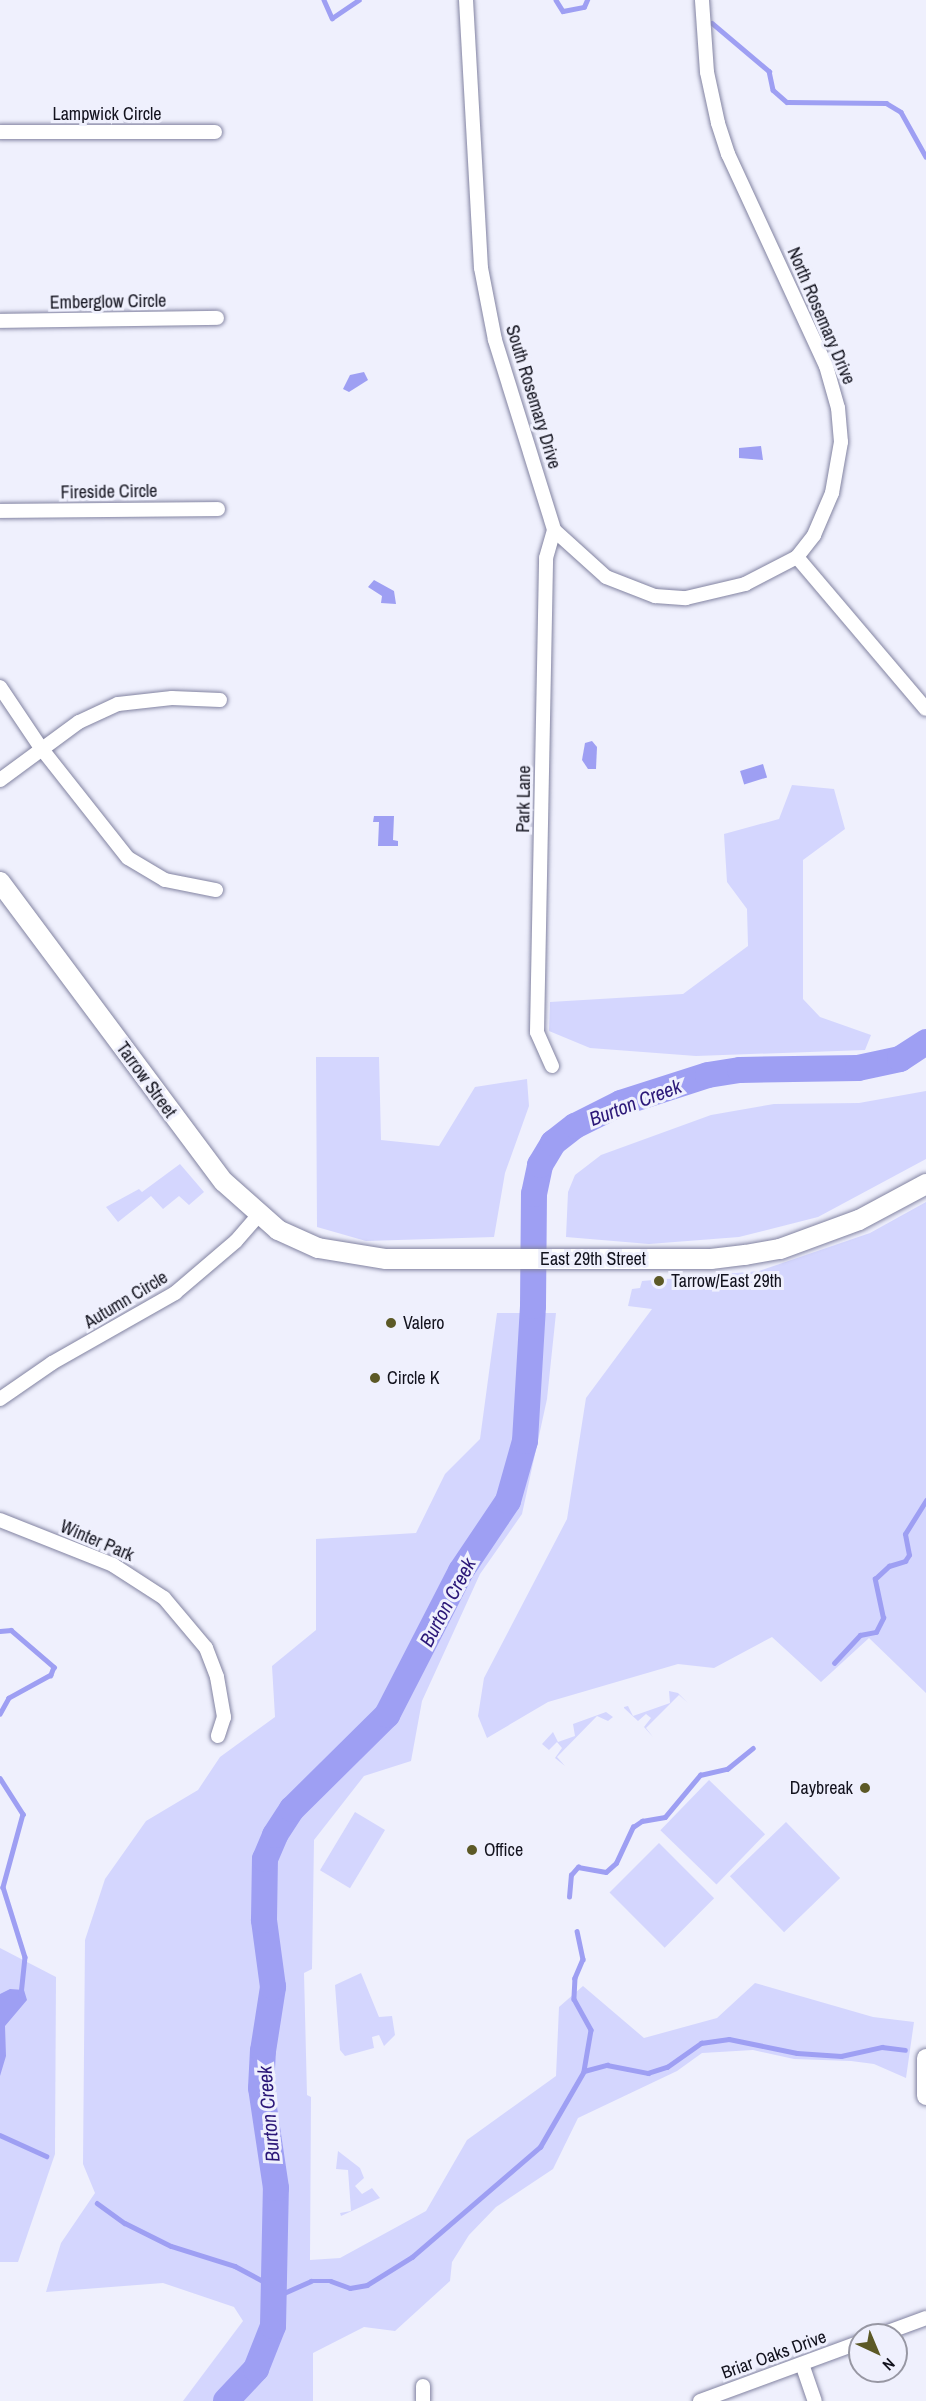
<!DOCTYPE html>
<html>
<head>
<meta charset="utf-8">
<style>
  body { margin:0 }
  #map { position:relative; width:926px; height:2401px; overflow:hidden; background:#eff0fd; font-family:"Archivo Narrow",sans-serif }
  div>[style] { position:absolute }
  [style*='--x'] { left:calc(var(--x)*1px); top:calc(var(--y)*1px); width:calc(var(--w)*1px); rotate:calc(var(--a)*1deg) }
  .green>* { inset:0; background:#d4d6fe; transform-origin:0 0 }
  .water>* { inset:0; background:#9e9ff3; transform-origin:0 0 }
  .stream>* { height:4.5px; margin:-2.25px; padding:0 2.25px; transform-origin:2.25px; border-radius:2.25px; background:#9e9ff3 }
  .river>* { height:26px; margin:-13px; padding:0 13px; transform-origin:13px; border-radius:13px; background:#9e9ff3 }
  .roads { filter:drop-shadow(0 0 2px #8283a1) drop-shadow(0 0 2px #8283a1) }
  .minor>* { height:14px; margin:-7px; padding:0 7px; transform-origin:7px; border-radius:7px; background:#fff }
  .tertiary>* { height:18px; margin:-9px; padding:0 9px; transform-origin:9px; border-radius:9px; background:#fff }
  .secondary>* { height:20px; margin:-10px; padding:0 10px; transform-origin:10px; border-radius:10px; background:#fff }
  .dots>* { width:16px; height:16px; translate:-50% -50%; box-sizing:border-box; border:3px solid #eff0fd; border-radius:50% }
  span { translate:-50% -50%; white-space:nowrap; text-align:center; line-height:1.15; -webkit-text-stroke:6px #eff0fd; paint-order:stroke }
  .street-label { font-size:18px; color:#12121d }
  .poi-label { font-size:18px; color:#12121d }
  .left { translate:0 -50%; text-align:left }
  .right { translate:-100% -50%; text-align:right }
  .water-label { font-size:20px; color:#2b1778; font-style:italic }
  .north { position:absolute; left:848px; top:2323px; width:60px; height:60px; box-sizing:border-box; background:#eff0fd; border:2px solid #9797a3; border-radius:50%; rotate:136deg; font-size:16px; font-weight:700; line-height:24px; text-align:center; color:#12121d }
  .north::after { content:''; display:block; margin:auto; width:21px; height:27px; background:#5c5926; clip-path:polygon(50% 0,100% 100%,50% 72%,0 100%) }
</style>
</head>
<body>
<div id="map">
  <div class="green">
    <i style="clip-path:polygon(792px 785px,834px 789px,845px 829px,803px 860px,803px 999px,820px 1017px,871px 1035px,865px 1050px,696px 1056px,590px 1048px,549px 1031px,550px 1002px,683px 994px,748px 946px,747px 909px,727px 882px,724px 834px,779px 819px)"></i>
    <i style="clip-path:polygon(316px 1057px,379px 1057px,381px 1140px,439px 1146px,475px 1087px,527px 1079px,529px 1106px,505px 1173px,494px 1237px,366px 1241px,317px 1227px)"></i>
    <i style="clip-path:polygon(926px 1091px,926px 1159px,818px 1217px,739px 1237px,649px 1244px,566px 1237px,568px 1192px,575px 1175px,601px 1155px,711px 1115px,774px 1104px,859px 1103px)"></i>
    <i style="clip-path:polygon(180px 1164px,204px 1192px,189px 1205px,179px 1196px,163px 1209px,151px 1196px,118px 1222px,106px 1207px,139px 1189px,142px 1192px)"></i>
    <i style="clip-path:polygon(926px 1202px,926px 1693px,869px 1638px,821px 1682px,772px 1637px,714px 1668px,678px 1664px,548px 1702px,487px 1738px,478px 1716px,484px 1678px,567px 1519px,586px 1398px,652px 1309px,628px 1306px,632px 1289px,640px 1288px,642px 1281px,759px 1271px,870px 1233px)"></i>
    <i style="clip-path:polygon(497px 1313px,556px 1313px,547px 1399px,522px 1514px,480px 1574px,422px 1701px,411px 1761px,364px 1776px,314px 1840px,312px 1969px,304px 1973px,307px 2095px,311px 2097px,310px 2260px,340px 2258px,426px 2211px,467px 2140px,556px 2076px,559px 2007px,583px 1986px,644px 2038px,717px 2018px,755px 1983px,873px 2017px,914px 2022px,906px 2078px,874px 2064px,851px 2061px,794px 2059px,753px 2050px,702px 2053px,677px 2071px,578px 2118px,553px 2169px,496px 2207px,469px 2235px,452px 2262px,450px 2281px,395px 2331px,364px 2327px,313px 2353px,313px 2401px,183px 2401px,243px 2321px,234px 2307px,163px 2283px,46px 2292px,61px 2243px,95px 2193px,83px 2164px,85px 1940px,105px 1879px,146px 1821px,198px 1790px,220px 1757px,275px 1717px,272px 1666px,316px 1630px,316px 1539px,416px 1533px,445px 1474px,480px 1439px)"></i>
    <i style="clip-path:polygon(669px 1691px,678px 1693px,688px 1703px,679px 1695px,646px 1728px,653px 1737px,644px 1727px,651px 1718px,646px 1714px,638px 1721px,624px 1708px,624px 1707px,628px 1706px,633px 1716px,670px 1703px)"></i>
    <i style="clip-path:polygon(606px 1712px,613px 1717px,608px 1721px,597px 1716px,557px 1757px,565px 1766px,555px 1758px,562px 1748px,557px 1742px,549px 1750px,542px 1744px,553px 1732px,558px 1742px,575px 1736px,573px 1724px)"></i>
    <i style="left:709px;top:1780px;width:78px;height:70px;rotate:44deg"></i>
    <i style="left:355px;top:1812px;width:35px;height:68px;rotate:31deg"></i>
    <i style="left:786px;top:1822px;width:78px;height:78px;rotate:46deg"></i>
    <i style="left:659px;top:1843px;width:78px;height:70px;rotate:45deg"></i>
    <i style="clip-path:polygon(0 1948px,56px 1977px,55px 2154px,18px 2262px,0 2262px)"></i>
    <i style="clip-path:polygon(361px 1973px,379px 2017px,392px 2016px,395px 2035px,384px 2046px,379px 2035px,372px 2037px,374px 2048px,345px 2056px,340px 2050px,335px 1985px)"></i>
    <i style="clip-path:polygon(338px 2151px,360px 2168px,364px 2178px,355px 2186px,362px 2194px,372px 2188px,380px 2198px,341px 2216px,340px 2213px,351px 2211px,348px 2170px,336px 2169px)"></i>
  </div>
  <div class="water">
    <i style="clip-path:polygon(364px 372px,368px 380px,349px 392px,343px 389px,350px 375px)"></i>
    <i style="clip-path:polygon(761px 446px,763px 460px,739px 458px,739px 448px)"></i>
    <i style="clip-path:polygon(374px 580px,394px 591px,396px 604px,381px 603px,382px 596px,368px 587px)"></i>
    <i style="clip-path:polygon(592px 741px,597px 747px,596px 769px,588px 769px,582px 760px,585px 743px)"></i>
    <i style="left:763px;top:764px;width:14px;height:24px;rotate:73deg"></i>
    <i style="clip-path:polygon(374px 816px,394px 816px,393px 840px,398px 841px,398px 846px,378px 846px,379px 822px,373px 822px)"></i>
    <i style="clip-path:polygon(10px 1989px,24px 1990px,27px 2000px,5px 2026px,6px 2056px,0 2076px,0 1994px)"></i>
  </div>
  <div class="stream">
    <i style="--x:324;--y:0;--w:20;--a:66"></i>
    <i style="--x:332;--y:18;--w:32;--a:-34"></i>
    <i style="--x:556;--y:0;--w:13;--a:58"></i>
    <i style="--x:563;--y:11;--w:21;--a:-11"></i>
    <i style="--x:584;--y:7;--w:8;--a:-67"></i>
    <i style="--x:712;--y:23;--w:75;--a:40.1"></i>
    <i style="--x:769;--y:71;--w:19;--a:78"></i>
    <i style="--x:773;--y:90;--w:18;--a:41"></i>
    <i style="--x:787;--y:102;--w:99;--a:0.6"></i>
    <i style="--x:886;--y:103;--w:17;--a:31"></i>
    <i style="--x:901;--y:112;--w:51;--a:60.9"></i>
    <i style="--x:0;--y:1631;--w:11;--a:-5"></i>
    <i style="--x:11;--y:1630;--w:57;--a:40.7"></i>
    <i style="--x:54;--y:1667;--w:9;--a:111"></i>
    <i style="--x:51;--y:1675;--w:48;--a:151.3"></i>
    <i style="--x:9;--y:1698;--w:18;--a:119"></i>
    <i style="--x:834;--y:1663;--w:38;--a:-47"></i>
    <i style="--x:860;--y:1635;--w:16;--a:-11"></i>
    <i style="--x:876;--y:1632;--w:16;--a:-63"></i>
    <i style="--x:883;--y:1618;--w:40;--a:-102"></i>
    <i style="--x:875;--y:1579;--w:19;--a:-43"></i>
    <i style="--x:889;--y:1566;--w:17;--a:-17"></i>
    <i style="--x:905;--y:1561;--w:7;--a:-56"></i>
    <i style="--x:909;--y:1555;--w:21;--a:-101"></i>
    <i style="--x:905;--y:1534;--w:40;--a:-58"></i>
    <i style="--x:0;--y:1778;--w:43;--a:57.4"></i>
    <i style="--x:23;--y:1814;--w:76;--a:105.3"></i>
    <i style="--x:3;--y:1887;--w:73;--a:72.6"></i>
    <i style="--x:25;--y:1957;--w:38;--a:96"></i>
    <i style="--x:569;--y:1897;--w:22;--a:-85"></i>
    <i style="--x:571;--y:1875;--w:11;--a:-49"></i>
    <i style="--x:578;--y:1867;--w:28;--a:10"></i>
    <i style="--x:606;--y:1872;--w:13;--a:-42"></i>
    <i style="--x:616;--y:1863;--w:40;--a:-65"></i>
    <i style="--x:633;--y:1827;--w:11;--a:-34"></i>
    <i style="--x:642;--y:1821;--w:23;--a:-10"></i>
    <i style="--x:665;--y:1817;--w:55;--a:-50.2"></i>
    <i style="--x:700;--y:1775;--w:28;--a:-13"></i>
    <i style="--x:727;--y:1769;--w:33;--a:-39"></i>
    <i style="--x:577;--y:1931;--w:29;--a:78"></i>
    <i style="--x:583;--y:1959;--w:21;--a:113"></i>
    <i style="--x:575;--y:1978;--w:21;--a:93"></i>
    <i style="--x:574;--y:1999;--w:35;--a:61"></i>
    <i style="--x:591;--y:2030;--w:42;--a:99.7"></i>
    <i style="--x:0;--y:2135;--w:51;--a:24.5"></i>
    <i style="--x:97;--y:2203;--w:34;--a:36"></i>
    <i style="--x:125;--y:2223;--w:51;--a:26.6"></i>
    <i style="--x:171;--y:2246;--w:67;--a:17.4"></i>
    <i style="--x:235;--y:2266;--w:47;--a:28.2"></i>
    <i style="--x:275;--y:2297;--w:39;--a:-24"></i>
    <i style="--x:311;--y:2281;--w:20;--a:0"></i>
    <i style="--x:331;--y:2281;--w:20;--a:20"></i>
    <i style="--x:350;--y:2288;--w:17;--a:-10"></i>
    <i style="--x:367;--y:2285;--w:53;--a:-31.9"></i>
    <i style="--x:412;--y:2257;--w:169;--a:-40.7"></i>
    <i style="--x:540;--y:2147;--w:88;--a:-59.9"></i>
    <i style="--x:584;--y:2071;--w:24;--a:-15"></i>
    <i style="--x:607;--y:2065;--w:42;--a:11"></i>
    <i style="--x:648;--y:2073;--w:20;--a:-18"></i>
    <i style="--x:667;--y:2067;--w:42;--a:-35.2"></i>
    <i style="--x:701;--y:2043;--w:28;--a:-8"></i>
    <i style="--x:729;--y:2039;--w:69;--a:11.6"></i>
    <i style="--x:797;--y:2053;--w:44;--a:3.9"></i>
    <i style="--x:841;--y:2056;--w:42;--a:-12.4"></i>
    <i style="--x:882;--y:2047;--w:23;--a:7"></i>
  </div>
  <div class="river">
    <i style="--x:226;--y:2401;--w:44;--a:-46.8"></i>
    <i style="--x:256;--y:2369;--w:46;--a:-68.4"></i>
    <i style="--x:273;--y:2326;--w:138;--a:-88.8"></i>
    <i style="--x:276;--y:2188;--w:101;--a:-98.5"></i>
    <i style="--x:261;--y:2088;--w:37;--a:-87"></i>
    <i style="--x:263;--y:2051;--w:65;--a:-81.1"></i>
    <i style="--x:273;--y:1987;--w:68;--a:-97.7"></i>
    <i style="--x:264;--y:1920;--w:61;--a:-89.1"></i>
    <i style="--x:265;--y:1859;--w:26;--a:-67"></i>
    <i style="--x:275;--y:1835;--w:31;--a:-57"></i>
    <i style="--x:292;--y:1809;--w:134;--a:-44.7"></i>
    <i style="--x:387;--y:1715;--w:162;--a:-62.8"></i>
    <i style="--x:461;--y:1571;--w:84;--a:-56.1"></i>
    <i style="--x:508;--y:1501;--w:62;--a:-74.2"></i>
    <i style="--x:525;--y:1441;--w:135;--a:-86.6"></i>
    <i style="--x:533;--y:1306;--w:112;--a:-89.5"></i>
    <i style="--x:534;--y:1194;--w:30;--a:-78"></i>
    <i style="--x:540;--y:1165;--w:26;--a:-59"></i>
    <i style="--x:553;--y:1143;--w:28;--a:-38"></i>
    <i style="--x:575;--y:1126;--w:51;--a:-26.6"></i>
    <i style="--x:621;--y:1103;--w:91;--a:-17.8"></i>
    <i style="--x:708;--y:1075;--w:32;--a:-9"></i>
    <i style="--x:740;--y:1070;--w:118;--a:-1"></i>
    <i style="--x:858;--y:1068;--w:43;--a:-12.1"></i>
    <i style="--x:900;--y:1059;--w:31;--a:-33"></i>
  </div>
  <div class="roads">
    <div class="minor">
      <i style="--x:466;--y:0;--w:268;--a:86.8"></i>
      <i style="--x:481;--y:268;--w:73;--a:79"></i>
      <i style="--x:495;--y:340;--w:199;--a:72.7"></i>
      <i style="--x:554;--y:530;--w:70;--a:42.1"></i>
      <i style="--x:606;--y:577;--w:53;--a:21.2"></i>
      <i style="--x:655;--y:596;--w:31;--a:4"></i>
      <i style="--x:686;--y:598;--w:61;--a:-13.3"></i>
      <i style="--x:745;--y:584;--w:59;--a:-27.4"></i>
      <i style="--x:797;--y:557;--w:28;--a:-52"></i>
      <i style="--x:814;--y:535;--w:46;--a:-66.8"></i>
      <i style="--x:832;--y:493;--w:52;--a:-80"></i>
      <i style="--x:841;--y:442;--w:34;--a:-95"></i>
      <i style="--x:838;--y:408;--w:44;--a:-105.9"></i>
      <i style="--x:826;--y:366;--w:234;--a:-114.8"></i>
      <i style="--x:728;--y:154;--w:33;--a:-108"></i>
      <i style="--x:718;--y:123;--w:52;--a:-102.2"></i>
      <i style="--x:707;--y:72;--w:72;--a:-94"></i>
      <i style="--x:0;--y:132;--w:215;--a:0"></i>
      <i style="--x:0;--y:321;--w:217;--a:-0.8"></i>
      <i style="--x:0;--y:511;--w:218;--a:-0.5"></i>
      <i style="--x:797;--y:557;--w:199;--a:49.7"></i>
      <i style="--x:0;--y:687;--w:73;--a:56.1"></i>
      <i style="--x:41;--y:748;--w:140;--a:51.7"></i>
      <i style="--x:128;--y:858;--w:43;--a:30.7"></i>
      <i style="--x:165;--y:880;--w:52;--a:11.1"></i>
      <i style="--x:0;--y:780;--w:98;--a:-36.3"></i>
      <i style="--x:79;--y:722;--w:43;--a:-24.8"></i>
      <i style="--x:118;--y:704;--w:54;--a:-6.3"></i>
      <i style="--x:172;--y:698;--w:48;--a:2.4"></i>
      <i style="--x:552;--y:1066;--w:37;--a:-114"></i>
      <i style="--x:537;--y:1032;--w:474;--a:-88.9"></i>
      <i style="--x:546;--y:558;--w:29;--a:-74"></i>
      <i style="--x:0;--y:1399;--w:63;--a:-34.7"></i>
      <i style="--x:52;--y:1363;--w:142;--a:-29.6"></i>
      <i style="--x:175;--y:1293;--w:80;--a:-40.4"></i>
      <i style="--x:236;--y:1241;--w:33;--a:-49"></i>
      <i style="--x:0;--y:1520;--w:122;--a:21.7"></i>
      <i style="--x:113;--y:1565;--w:61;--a:32.9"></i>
      <i style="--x:164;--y:1598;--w:65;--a:50"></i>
      <i style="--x:206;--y:1648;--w:31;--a:69"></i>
      <i style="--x:217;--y:1677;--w:41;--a:80.1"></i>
      <i style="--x:224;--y:1717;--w:20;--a:108"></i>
      <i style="--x:880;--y:2335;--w:49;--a:-20.3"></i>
      <i style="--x:802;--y:2364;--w:39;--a:71"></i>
      <i style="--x:423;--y:2386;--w:15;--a:90"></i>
      <i style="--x:700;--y:2401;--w:171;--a:-20.2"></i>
    </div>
    <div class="tertiary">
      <i style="--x:926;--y:2058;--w:38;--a:90"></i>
    </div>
    <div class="secondary">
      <i style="--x:0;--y:882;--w:374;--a:53.3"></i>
      <i style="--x:224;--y:1182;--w:72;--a:41.6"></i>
      <i style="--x:278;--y:1230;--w:44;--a:24.2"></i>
      <i style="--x:318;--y:1248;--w:69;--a:9.2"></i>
      <i style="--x:386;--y:1259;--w:325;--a:0"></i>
      <i style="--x:711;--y:1259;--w:34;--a:-7"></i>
      <i style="--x:745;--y:1255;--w:36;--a:-10"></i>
      <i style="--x:780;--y:1249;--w:84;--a:-20.2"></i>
      <i style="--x:859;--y:1220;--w:76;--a:-28.2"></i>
    </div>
  </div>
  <div class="dots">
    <i style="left:659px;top:1281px;background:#5c5926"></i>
    <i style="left:391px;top:1323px;background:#5c5926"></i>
    <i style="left:375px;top:1378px;background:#5c5926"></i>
    <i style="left:865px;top:1788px;background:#5c5926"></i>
    <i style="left:472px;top:1850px;background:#5c5926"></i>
  </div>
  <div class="street-label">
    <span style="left:107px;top:114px">Lampwick Circle</span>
    <span style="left:108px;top:302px;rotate:-1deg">Emberglow Circle</span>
    <span style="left:821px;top:316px;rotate:67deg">North Rosemary Drive</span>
    <span style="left:533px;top:397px;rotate:73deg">South Rosemary Drive</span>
    <span style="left:109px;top:492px;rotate:-1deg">Fireside Circle</span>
    <span style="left:524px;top:799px;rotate:-89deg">Park Lane</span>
    <span style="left:146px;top:1080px;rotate:54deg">Tarrow Street</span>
    <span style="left:593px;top:1259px">East 29th Street</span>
    <span style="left:126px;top:1300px;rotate:-31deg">Autumn Circle</span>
    <span style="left:97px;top:1541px;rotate:23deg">Winter Park</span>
    <span style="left:774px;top:2355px;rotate:-20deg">Briar Oaks Drive</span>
  </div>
  <div class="poi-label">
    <span class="left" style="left:671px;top:1281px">Tarrow/East 29th</span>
    <span class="left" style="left:403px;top:1323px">Valero</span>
    <span class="left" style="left:387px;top:1378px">Circle K</span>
    <span class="right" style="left:853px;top:1788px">Daybreak</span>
    <span class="left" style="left:484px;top:1850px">Office</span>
  </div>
  <div class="water-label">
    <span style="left:635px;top:1102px;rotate:-21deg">Burton Creek</span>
    <span style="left:447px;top:1602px;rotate:-62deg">Burton Creek</span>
    <span style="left:268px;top:2114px;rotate:-95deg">Burton Creek</span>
  </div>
  <div class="north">N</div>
</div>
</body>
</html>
